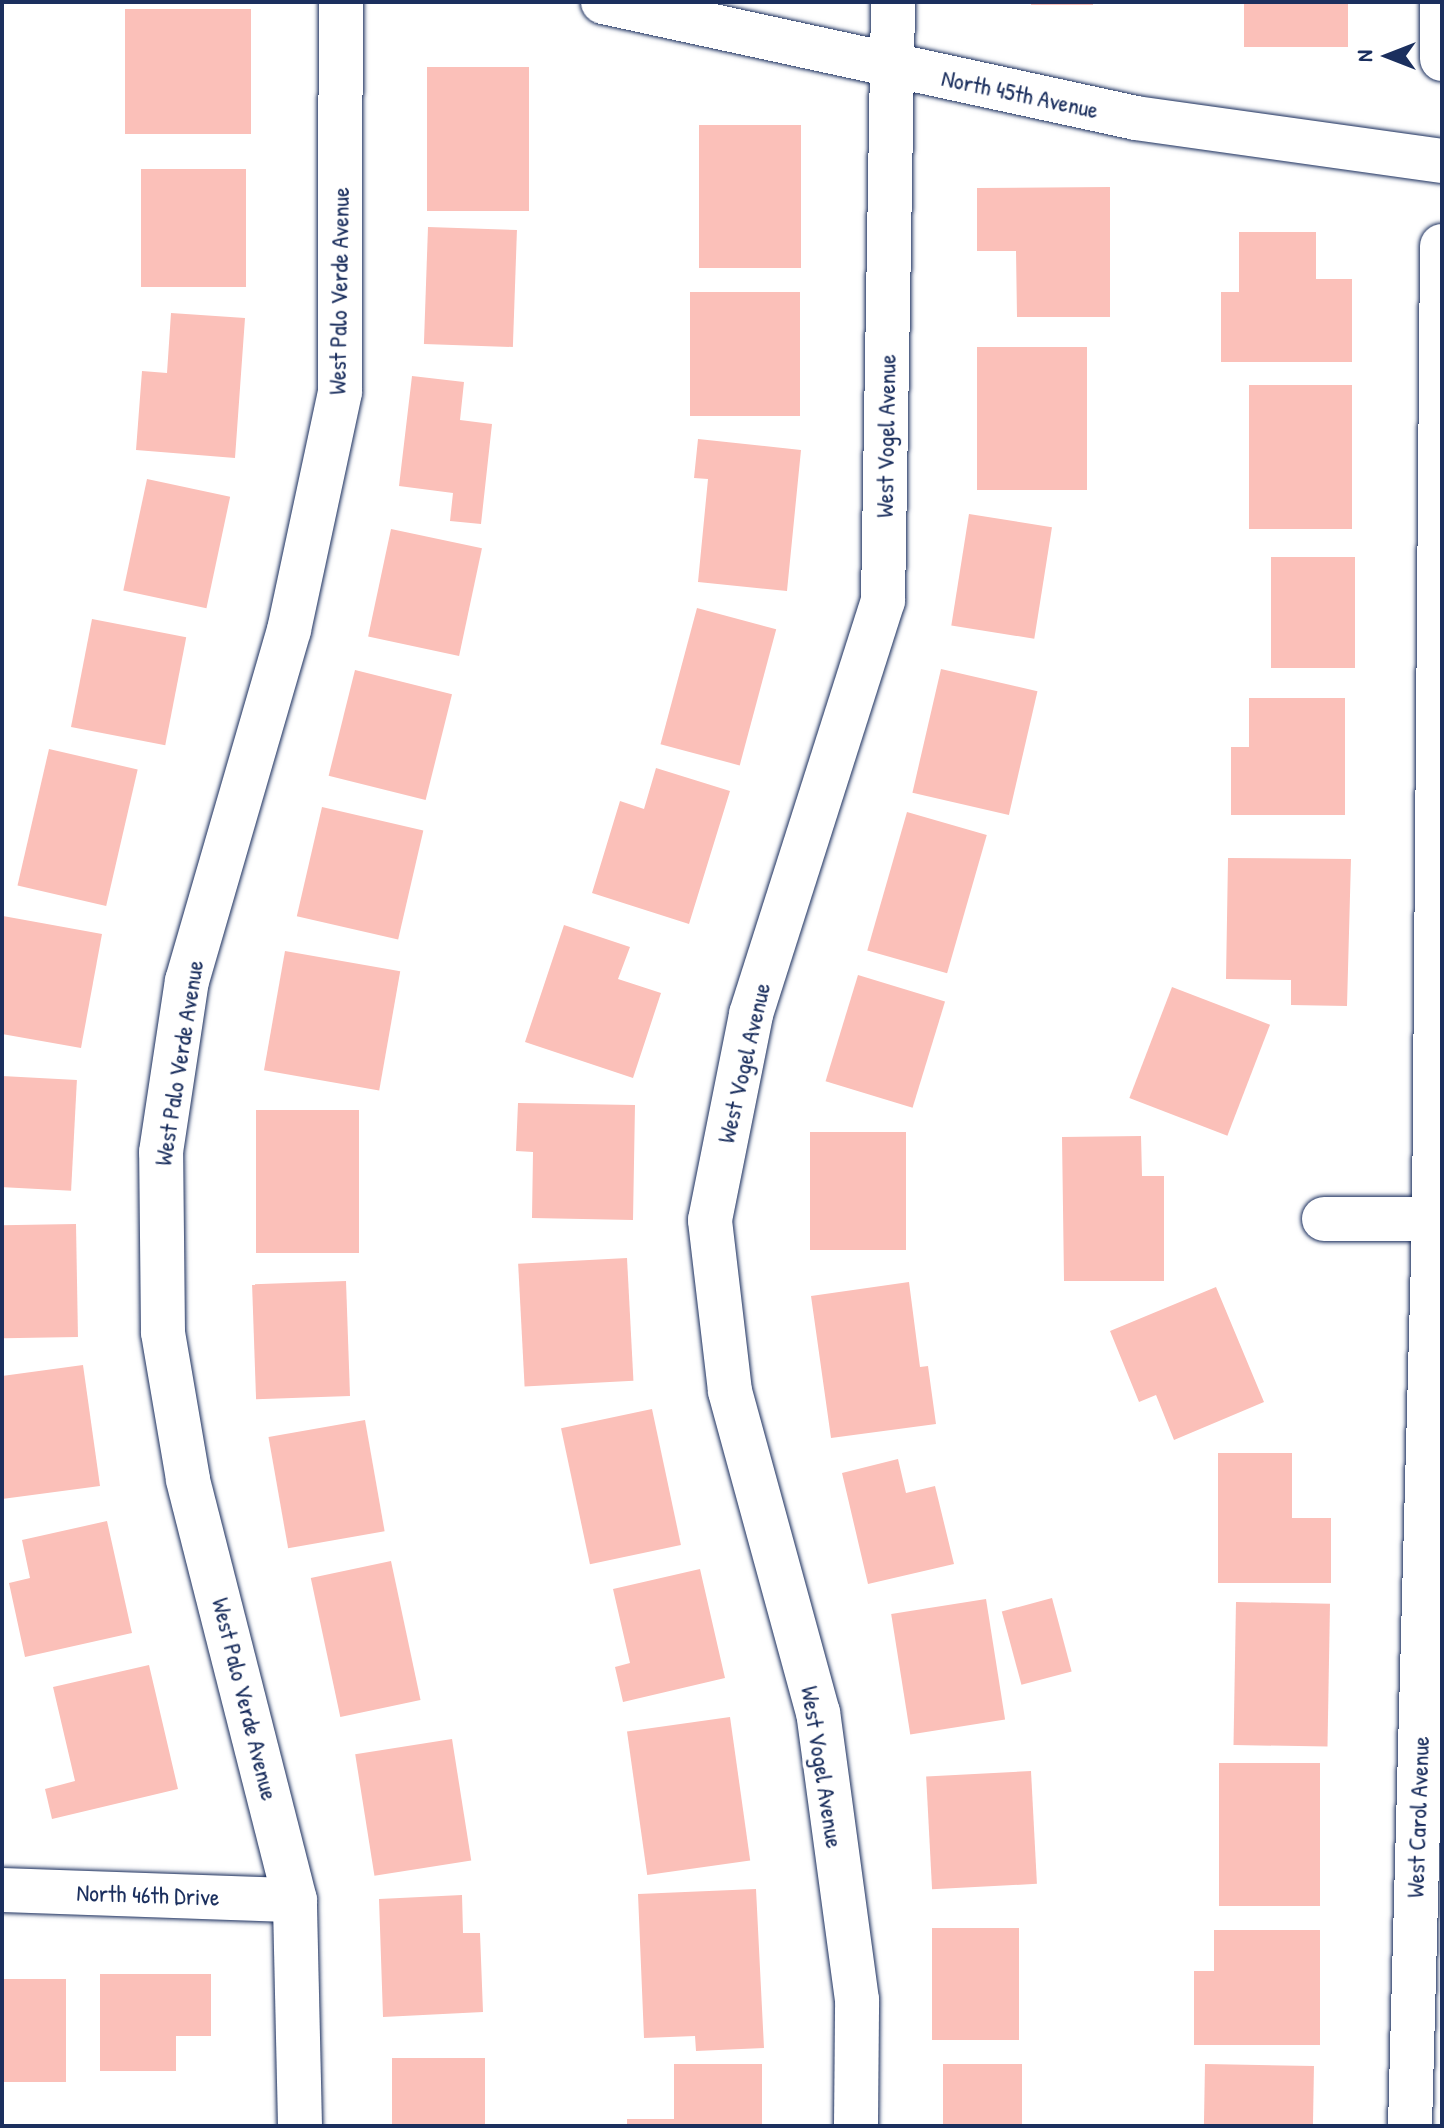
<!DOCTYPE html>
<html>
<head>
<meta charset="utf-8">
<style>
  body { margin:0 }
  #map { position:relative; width:1444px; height:2128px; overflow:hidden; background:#fff; font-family:"Patrick Hand",sans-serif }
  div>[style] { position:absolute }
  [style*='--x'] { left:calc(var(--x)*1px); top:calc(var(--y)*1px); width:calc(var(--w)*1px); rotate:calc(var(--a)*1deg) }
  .building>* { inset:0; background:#fbc0b9; transform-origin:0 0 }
  .roads { filter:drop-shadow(0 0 2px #1b2f5e) drop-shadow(0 0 2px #1b2f5e) }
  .street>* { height:44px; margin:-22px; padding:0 22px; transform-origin:22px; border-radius:22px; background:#fff }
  span { translate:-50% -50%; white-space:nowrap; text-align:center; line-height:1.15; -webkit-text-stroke:7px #fff; paint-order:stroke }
  .street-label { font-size:24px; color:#1b2f5e }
  .frame { position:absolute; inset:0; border:4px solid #1b2f5e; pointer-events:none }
  .north { position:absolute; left:1348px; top:16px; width:80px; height:80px; -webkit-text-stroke:6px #fff; paint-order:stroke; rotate:270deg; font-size:22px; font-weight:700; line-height:32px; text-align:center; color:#1b2f5e }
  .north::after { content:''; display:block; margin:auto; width:28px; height:36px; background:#1b2f5e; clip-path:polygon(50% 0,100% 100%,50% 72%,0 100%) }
</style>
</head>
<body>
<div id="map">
  <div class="building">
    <i style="left:1031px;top:2px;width:62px;height:3px"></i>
    <i style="left:1244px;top:2px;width:104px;height:45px"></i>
    <i style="left:125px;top:9px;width:126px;height:125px"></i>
    <i style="left:427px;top:67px;width:102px;height:144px"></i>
    <i style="left:801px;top:125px;width:143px;height:102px;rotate:90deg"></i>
    <i style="left:141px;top:169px;width:105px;height:118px"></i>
    <i style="clip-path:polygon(1110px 187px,1110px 317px,1017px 317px,1016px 251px,977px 251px,977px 188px)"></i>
    <i style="left:428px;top:227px;width:89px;height:117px;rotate:2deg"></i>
    <i style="clip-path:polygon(1239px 232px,1316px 232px,1316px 279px,1352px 279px,1352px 362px,1221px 362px,1221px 292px,1239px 292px)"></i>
    <i style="left:690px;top:292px;width:110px;height:124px"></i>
    <i style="clip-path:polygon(171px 313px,245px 318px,235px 458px,136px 450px,142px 371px,167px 373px)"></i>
    <i style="left:977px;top:347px;width:110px;height:143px"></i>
    <i style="clip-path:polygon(412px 376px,464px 382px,460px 420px,492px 424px,481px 524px,450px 521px,453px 493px,399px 486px)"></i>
    <i style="left:1249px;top:385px;width:103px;height:144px"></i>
    <i style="clip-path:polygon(698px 439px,801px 450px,787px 591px,698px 582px,708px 479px,694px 478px)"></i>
    <i style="left:147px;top:479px;width:85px;height:114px;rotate:12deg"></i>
    <i style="left:969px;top:514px;width:84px;height:113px;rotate:9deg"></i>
    <i style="left:391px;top:529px;width:93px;height:110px;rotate:12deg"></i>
    <i style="left:1271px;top:557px;width:84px;height:111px"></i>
    <i style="left:697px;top:608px;width:82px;height:141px;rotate:15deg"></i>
    <i style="left:92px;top:619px;width:96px;height:110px;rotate:11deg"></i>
    <i style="left:941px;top:669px;width:99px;height:127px;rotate:13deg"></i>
    <i style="left:355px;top:670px;width:100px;height:109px;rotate:14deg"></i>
    <i style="clip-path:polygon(1249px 698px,1345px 698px,1345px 815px,1231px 815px,1231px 747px,1249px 747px)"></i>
    <i style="left:49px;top:749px;width:91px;height:140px;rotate:13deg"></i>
    <i style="clip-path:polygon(656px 768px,730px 791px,689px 924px,592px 893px,620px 801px,644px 809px)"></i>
    <i style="left:322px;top:807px;width:104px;height:112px;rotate:13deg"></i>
    <i style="left:907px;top:812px;width:83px;height:144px;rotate:16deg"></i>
    <i style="clip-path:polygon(1228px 858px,1351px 859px,1347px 1006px,1291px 1005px,1291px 980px,1226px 979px)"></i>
    <i style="clip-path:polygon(3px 916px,102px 934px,81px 1048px,2px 1034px)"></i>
    <i style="clip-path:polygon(564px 925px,630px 947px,618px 979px,661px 993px,633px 1078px,525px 1042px)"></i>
    <i style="left:285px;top:951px;width:117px;height:121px;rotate:10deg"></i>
    <i style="left:858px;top:975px;width:91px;height:111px;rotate:17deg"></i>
    <i style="left:1172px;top:987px;width:105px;height:119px;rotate:21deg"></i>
    <i style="left:2px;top:1076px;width:75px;height:111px;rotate:3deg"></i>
    <i style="clip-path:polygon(518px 1103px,635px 1105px,633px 1220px,532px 1218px,533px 1152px,516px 1151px)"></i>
    <i style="left:256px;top:1110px;width:103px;height:143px"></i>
    <i style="left:810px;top:1132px;width:96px;height:118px"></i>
    <i style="clip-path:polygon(1141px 1136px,1142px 1176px,1164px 1176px,1164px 1281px,1064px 1281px,1062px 1137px)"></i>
    <i style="left:76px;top:1224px;width:113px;height:74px;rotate:89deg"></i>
    <i style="left:627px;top:1258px;width:123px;height:109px;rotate:87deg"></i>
    <i style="left:346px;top:1281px;width:115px;height:94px;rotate:88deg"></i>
    <i style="clip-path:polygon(909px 1282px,920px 1367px,928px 1366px,936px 1424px,831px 1438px,811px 1296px)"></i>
    <i style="clip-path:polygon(1216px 1287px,1264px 1402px,1174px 1440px,1156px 1395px,1139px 1402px,1110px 1331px)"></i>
    <i style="clip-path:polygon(83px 1365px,100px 1486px,2px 1499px,2px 1376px)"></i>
    <i style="left:652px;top:1409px;width:139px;height:93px;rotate:78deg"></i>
    <i style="left:365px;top:1420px;width:113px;height:98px;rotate:80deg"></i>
    <i style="clip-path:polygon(1218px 1453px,1292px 1453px,1292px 1518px,1331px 1518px,1331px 1583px,1218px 1583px)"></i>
    <i style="clip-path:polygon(898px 1459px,906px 1493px,935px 1486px,954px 1564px,868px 1584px,842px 1473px)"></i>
    <i style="clip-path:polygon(107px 1521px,132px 1633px,25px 1657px,9px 1583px,30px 1578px,22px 1540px)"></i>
    <i style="left:391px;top:1561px;width:142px;height:82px;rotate:78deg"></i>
    <i style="clip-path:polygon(700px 1569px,725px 1678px,623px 1702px,615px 1667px,630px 1663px,613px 1589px)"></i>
    <i style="left:1052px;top:1598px;width:76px;height:52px;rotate:75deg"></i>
    <i style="left:986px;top:1599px;width:122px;height:96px;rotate:81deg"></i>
    <i style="left:1236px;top:1602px;width:94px;height:143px;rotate:1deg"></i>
    <i style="clip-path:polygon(149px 1665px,178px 1789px,52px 1819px,45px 1789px,75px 1781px,53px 1687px)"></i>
    <i style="left:730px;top:1717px;width:145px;height:104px;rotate:82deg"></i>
    <i style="left:452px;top:1739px;width:123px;height:98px;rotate:81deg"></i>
    <i style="left:1219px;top:1763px;width:101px;height:143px"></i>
    <i style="left:1031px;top:1771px;width:113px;height:105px;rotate:87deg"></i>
    <i style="clip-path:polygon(756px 1889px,764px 2048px,696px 2051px,695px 2036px,644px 2038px,638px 1894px)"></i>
    <i style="clip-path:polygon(462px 1895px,463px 1933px,480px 1933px,483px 2012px,383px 2017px,379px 1899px)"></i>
    <i style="left:932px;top:1928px;width:87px;height:112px"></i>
    <i style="clip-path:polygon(1214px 1930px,1320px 1930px,1320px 2045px,1194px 2045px,1194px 1971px,1214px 1971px)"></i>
    <i style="clip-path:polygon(100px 1974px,211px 1974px,211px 2036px,176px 2036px,176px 2071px,100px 2071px)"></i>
    <i style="left:2px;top:1979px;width:64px;height:103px"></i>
    <i style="left:392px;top:2058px;width:93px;height:68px"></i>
    <i style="clip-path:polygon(674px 2064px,762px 2064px,762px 2126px,627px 2126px,627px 2119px,674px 2119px)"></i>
    <i style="left:943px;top:2064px;width:79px;height:62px"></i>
    <i style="left:1205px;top:2064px;width:109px;height:62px;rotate:1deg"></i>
  </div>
  <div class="roads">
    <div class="street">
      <i style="--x:603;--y:2;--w:545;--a:12.28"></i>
      <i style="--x:1136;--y:118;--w:309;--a:8"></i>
      <i style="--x:1442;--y:2;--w:57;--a:90"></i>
      <i style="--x:1324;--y:1219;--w:110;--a:0"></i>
      <i style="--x:2;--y:1890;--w:293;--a:2"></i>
      <i style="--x:300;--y:2126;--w:226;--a:-91.3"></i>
      <i style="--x:295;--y:1900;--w:434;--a:-104.3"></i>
      <i style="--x:188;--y:1479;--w:149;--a:-99.7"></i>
      <i style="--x:163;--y:1332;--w:180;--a:-90.6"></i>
      <i style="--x:161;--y:1152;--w:173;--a:-81.4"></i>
      <i style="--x:187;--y:981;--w:366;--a:-73.8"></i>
      <i style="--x:289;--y:630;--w:243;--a:-77.9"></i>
      <i style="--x:340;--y:392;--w:390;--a:-89.9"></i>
      <i style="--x:856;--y:2126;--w:126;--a:-89.5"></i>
      <i style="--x:857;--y:2000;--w:290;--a:-97.7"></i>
      <i style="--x:818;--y:1713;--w:334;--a:-105.3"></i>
      <i style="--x:730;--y:1391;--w:172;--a:-96.7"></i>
      <i style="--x:710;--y:1220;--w:210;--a:-78.7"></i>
      <i style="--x:751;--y:1014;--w:434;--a:-72.3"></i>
      <i style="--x:883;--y:601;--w:599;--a:-89.04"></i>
      <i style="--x:1410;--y:2126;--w:907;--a:-88.48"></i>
      <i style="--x:1434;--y:1219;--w:973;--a:-89.53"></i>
    </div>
  </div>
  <div class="street-label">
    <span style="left:1020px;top:94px;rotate:12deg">North 45th Avenue</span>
    <span style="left:339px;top:291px;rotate:-89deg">West Palo Verde Avenue</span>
    <span style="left:886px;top:436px;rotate:-89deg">West Vogel Avenue</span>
    <span style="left:179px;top:1063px;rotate:-81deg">West Palo Verde Avenue</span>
    <span style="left:744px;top:1063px;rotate:-77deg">West Vogel Avenue</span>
    <span style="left:245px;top:1699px;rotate:76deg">West Palo Verde Avenue</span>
    <span style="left:822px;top:1767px;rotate:81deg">West Vogel Avenue</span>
    <span style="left:1418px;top:1817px;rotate:-88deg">West Carol Avenue</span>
    <span style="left:148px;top:1895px;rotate:2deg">North 46th Drive</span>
  </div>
  <div class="frame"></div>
  <div class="north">N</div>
</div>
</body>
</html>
